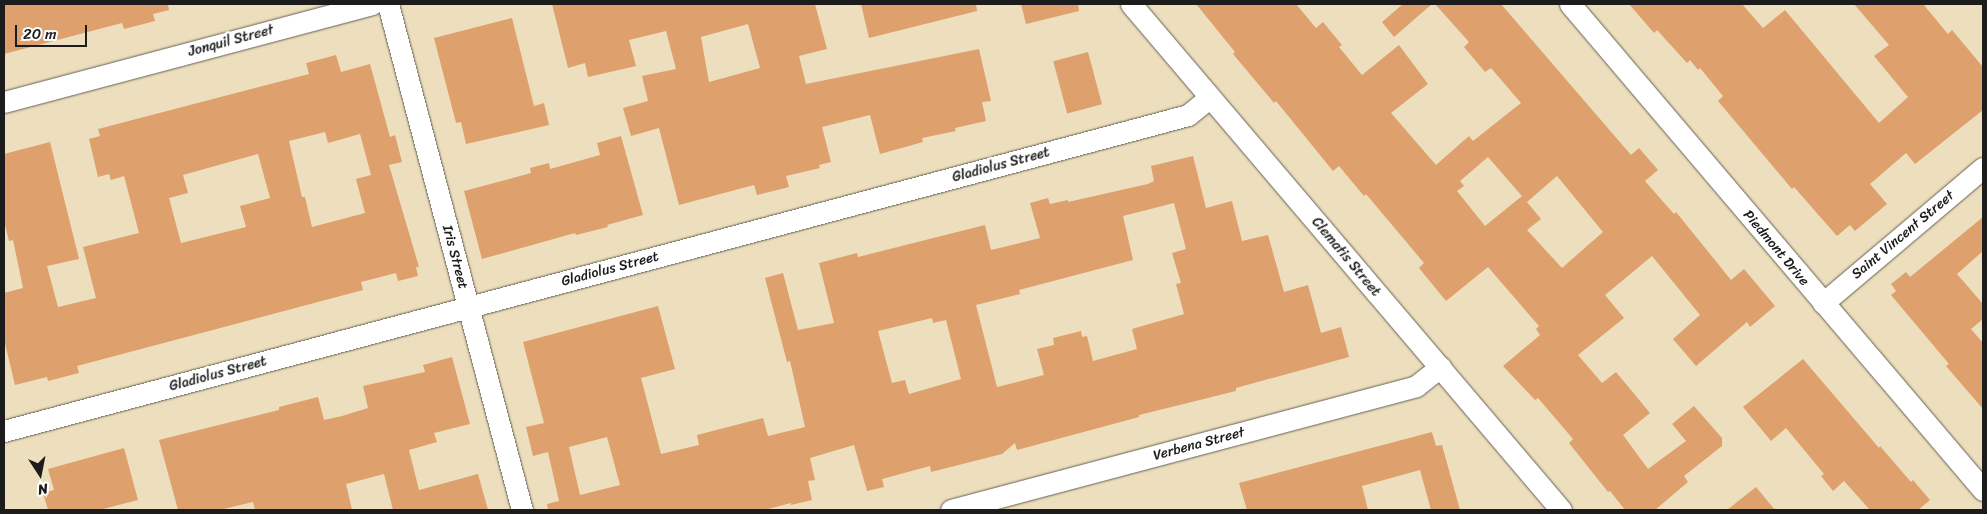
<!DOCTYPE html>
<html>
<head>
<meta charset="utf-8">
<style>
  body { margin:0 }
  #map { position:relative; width:1987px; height:514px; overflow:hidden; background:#eddfbd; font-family:Sriracha,sans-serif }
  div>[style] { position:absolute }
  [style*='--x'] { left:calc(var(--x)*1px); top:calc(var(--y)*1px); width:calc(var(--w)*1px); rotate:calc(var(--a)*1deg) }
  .building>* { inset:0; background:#dea06c; transform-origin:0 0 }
  .roads { filter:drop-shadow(0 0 1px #656054) drop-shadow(0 0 1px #656054) }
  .minor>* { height:21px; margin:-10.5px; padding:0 10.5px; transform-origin:10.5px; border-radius:10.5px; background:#fff }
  span { translate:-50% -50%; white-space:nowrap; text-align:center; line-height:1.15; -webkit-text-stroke:5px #fff; paint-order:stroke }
  .street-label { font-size:14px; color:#1c1c1c }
  .frame { position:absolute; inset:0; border:5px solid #1c1c1c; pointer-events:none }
  .north { position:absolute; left:15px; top:449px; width:50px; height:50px; -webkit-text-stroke:4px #fff; paint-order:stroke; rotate:169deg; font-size:14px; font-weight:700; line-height:20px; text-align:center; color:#1c1c1c }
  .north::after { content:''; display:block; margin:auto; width:18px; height:22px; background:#1c1c1c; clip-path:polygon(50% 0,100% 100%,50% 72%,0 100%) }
  .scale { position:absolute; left:15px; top:25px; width:72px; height:22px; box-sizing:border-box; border:2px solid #1c1c1c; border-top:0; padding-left:6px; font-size:15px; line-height:18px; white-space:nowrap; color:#1c1c1c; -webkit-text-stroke:4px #fff; paint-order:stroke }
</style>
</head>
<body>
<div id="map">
  <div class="building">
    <i style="clip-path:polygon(4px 4px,168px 4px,169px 10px,153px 14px,155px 21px,124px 29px,122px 23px,4px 54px)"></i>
    <i style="clip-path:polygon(evenodd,552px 4px,815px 4px,827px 49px,799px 56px,806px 84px,979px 49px,991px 101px,982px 102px,986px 121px,955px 128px,956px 131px,922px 138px,923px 142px,880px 154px,870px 115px,822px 127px,831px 162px,819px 165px,820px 168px,786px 176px,789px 187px,757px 195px,754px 185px,679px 205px,659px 128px,631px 136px,623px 108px,648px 101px,642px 76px,676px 69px,666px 31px,629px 40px,636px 66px,588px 77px,585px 63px,568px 68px,552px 4px,748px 24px,760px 68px,709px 82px,701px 37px,748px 24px)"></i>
    <i style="clip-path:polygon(861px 4px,976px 4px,977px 11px,869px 38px)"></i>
    <i style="clip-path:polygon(1021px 4px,1078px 4px,1079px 11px,1026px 24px)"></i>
    <i style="clip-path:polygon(evenodd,1196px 4px,1296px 4px,1316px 28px,1323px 22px,1342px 45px,1339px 47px,1362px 75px,1399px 45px,1428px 84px,1391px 113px,1436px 165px,1469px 136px,1473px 141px,1521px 103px,1491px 68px,1485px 72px,1464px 47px,1469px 42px,1435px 4px,1501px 4px,1631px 155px,1639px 148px,1658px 170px,1645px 181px,1674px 214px,1676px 212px,1731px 280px,1744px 269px,1775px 306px,1750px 327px,1747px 322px,1696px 366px,1673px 339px,1700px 315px,1652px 256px,1605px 295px,1624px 318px,1578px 355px,1602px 383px,1616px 372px,1650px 413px,1623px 435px,1648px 469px,1686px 441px,1672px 424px,1694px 406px,1722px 438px,1722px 446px,1684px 476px,1688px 482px,1655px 510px,1625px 510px,1610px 491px,1608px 492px,1569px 443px,1573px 439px,1538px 398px,1535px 400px,1503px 366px,1540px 335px,1536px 329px,1539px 326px,1488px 267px,1446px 301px,1419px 268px,1424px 263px,1366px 194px,1364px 196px,1339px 166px,1333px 171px,1276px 101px,1274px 103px,1233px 54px,1235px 52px,1196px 4px,1488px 157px,1527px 202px,1557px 176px,1603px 232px,1562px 268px,1527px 230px,1541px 219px,1522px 196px,1485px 226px,1457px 191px,1464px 186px,1460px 181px,1488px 157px)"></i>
    <i style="clip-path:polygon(1403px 4px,1432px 4px,1394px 37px,1382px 22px)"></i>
    <i style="clip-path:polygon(1629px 4px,1742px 4px,1763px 28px,1785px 10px,1879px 123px,1908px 97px,1874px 56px,1889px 45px,1854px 4px,1923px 4px,1948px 34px,1952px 30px,1983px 67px,1983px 110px,1915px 164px,1906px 153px,1870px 184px,1887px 204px,1855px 231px,1850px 225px,1837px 236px,1794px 187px,1792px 189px,1718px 101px,1723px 96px,1700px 68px,1698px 70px,1690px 60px,1687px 63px,1657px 30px,1654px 33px)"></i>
    <i style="clip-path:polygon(512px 18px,534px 106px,544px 103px,549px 125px,466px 144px,461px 122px,456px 123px,434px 38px)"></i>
    <i style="left:1088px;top:52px;width:54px;height:36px;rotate:75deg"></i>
    <i style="clip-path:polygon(evenodd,336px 55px,341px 72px,370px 64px,390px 137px,395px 135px,402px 162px,389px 165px,419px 267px,416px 267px,418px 276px,398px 281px,396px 273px,361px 282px,363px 290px,77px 366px,79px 373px,48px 381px,47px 377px,15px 385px,4px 339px,4px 293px,23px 288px,13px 240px,9px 241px,4px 221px,4px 154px,50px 142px,79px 259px,47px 266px,58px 307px,96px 298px,83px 247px,139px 233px,124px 176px,111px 180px,109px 174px,98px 177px,89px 139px,100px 136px,98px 129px,309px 74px,306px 63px,336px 55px,325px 132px,328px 143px,360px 134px,371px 175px,356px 179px,365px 213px,312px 227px,305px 197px,302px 197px,289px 141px,325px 132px,336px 55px,258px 154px,270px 198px,240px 206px,246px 227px,181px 243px,169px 198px,188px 193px,183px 175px,258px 154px)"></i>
    <i style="clip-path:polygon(621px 136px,643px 215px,607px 225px,608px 227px,576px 235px,575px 233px,482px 259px,464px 191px,531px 173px,530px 168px,549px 163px,550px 169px,600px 155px,597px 143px)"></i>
    <i style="clip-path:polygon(evenodd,1193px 156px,1206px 208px,1232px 201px,1242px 241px,1268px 235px,1284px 292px,1308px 285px,1321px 333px,1341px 327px,1349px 357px,1236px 388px,1236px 391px,1139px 415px,1139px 417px,1017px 450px,1015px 443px,1002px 454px,931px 472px,930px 466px,882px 479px,884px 487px,867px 491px,854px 445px,810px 458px,815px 480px,808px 481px,812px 500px,791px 505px,791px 503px,764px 510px,548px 510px,547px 504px,559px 501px,548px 452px,533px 456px,526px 427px,544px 423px,523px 342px,658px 306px,675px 369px,641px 378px,661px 454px,699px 445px,697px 435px,763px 418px,768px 436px,805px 427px,790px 361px,787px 362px,765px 278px,783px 273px,798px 330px,834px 323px,819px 263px,857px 253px,858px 257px,985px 225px,991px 250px,1040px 238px,1030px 203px,1048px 198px,1050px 204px,1068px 200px,1068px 202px,1148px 184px,1154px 181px,1151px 166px,1193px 156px,1174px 203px,1186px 249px,1172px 253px,1181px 283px,1176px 284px,1184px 314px,1132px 329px,1137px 349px,1093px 361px,1087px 336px,1082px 337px,1081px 331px,1053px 338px,1054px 345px,1037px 349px,1044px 375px,997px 387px,976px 305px,1020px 294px,1019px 290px,1133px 260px,1123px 216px,1174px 203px,1193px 156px,932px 318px,933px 323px,946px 320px,961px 379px,909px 394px,905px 380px,892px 383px,878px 331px,932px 318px,1193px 156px,607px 437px,620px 485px,580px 495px,569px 447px,607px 437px)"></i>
    <i style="clip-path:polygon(1983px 217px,1983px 251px,1957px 274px,1983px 304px,1983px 319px,1971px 329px,1983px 343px,1983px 409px,1946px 366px,1949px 364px,1891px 295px,1896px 291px,1891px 284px,1906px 272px,1910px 277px)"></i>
    <i style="clip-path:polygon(452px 357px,470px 424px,434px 433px,437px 442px,409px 450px,419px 490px,478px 474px,488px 510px,393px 510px,384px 474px,346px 484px,352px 510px,255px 510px,253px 502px,219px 510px,178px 510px,159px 440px,279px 410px,279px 407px,318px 397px,324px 420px,342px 416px,368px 408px,363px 386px,425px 372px,423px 365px)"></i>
    <i style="clip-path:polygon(1803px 359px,1879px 448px,1880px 446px,1911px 482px,1913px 480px,1930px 500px,1918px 510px,1870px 510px,1844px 481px,1833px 491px,1821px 476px,1824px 474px,1786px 428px,1771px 441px,1743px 407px)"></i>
    <i style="clip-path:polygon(1432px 432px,1436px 446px,1442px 445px,1460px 510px,1431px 510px,1420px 470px,1362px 486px,1368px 510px,1247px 510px,1239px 483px)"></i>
    <i style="clip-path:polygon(124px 448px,138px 500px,99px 510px,48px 510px,43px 493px,54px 490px,48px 469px)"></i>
    <i style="clip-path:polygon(1756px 487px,1775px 510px,1727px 510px)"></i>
  </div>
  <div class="roads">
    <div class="minor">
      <i style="--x:388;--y:4;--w:523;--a:75.17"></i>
      <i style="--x:1131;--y:4;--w:664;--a:49.64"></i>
      <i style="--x:1570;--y:4;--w:638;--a:49.64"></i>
      <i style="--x:4;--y:102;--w:381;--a:-14.9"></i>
      <i style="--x:1823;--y:303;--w:209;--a:-40.2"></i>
      <i style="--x:4;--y:431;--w:1225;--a:-14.94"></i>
      <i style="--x:1188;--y:115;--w:28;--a:-39"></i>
      <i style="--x:951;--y:510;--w:481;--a:-14.9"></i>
      <i style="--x:1416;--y:386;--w:31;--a:-38"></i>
    </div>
  </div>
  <div class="street-label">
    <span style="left:231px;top:41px;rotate:-15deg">Jonquil Street</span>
    <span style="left:1001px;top:165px;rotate:-15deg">Gladiolus Street</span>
    <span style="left:1903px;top:235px;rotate:-40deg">Saint Vincent Street</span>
    <span style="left:1776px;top:248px;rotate:50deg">Piedmont Drive</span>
    <span style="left:455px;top:257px;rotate:75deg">Iris Street</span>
    <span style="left:1346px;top:257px;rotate:50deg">Clematis Street</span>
    <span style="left:610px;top:269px;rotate:-15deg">Gladiolus Street</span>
    <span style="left:218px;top:374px;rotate:-15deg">Gladiolus Street</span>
    <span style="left:1199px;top:444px;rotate:-15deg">Verbena Street</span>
  </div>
  <div class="frame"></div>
  <div class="north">N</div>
  <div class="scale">20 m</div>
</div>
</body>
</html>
